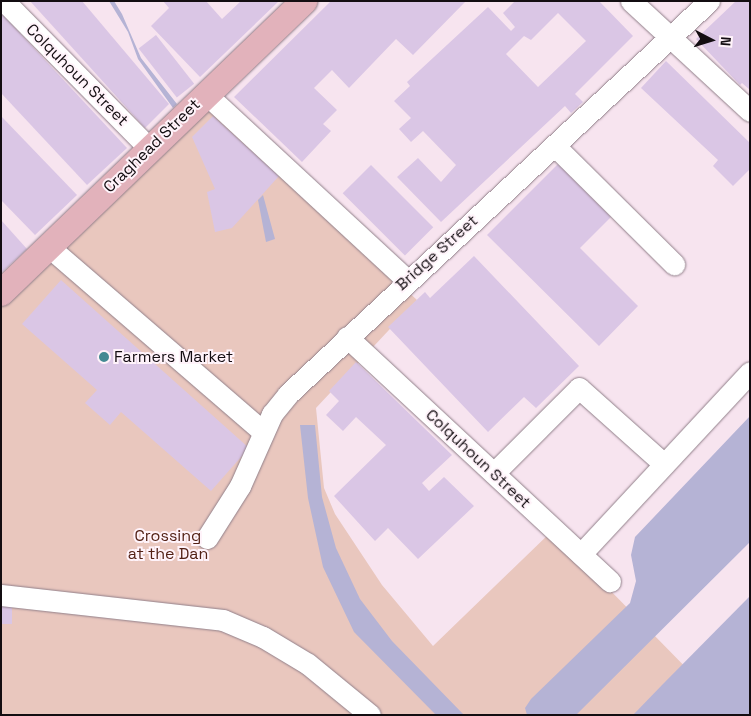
<!DOCTYPE html>
<html>
<head>
<meta charset="utf-8">
<style>
  body { margin:0 }
  #map { position:relative; width:751px; height:716px; overflow:hidden; background:#f7e4ef; font-family:"Space Grotesk",sans-serif }
  div>[style] { position:absolute }
  [style*='--x'] { left:calc(var(--x)*1px); top:calc(var(--y)*1px); width:calc(var(--w)*1px); rotate:calc(var(--a)*1deg) }
  .green>* { inset:0; background:#e9c7be }
  .water>* { inset:0; background:#b5b3d5 }
  .building>* { inset:0; background:#dac6e5; transform-origin:0 0 }
  .roads { filter:drop-shadow(0 0 1px #907f89) drop-shadow(0 0 1px #907f89) }
  .minor>* { height:21px; margin:-10.5px; padding:0 10.5px; transform-origin:10.5px; border-radius:10.5px; background:#fff }
  .major>* { height:26px; margin:-13px; padding:0 13px; transform-origin:13px; border-radius:13px; background:#e2b2bb }
  .dots>* { width:14px; height:14px; translate:-50% -50%; box-sizing:border-box; border:2px solid #fff3fa; border-radius:50% }
  span { translate:-50% -50%; white-space:nowrap; text-align:center; line-height:1.15; -webkit-text-stroke:4px #fff3fa; paint-order:stroke }
  .street-label { font-size:16px; color:#130d11 }
  .poi-label { font-size:16px; color:#130d11 }
  .left { translate:0 -50%; text-align:left }
  .park-label { font-size:16px; color:#532115 }
  .frame { position:absolute; inset:0; border:2px solid #130d11; pointer-events:none }
  .north { position:absolute; left:686px; top:15px; width:50px; height:50px; -webkit-text-stroke:4px #fff3fa; paint-order:stroke; rotate:95deg; font-size:14px; font-weight:700; line-height:20px; text-align:center; color:#130d11 }
  .north::after { content:''; display:block; margin:auto; width:18px; height:22px; background:#130d11; clip-path:polygon(50% 0,100% 100%,50% 72%,0 100%) }
</style>
</head>
<body>
<div id="map">
  <div class="green">
    <i style="clip-path:polygon(209px 108px,417px 300px,316px 408px,324px 488px,335px 514px,382px 585px,433px 646px,552px 531px,700px 682px,669px 715px,1px 715px,1px 307px)"></i>
  </div>
  <div class="water">
    <i style="clip-path:polygon(109px 1px,114px 1px,122px 14px,141px 58px,177px 104px,173px 108px,138px 59px,128px 32px)"></i>
    <i style="clip-path:polygon(263px 195px,275px 239px,266px 242px,258px 200px)"></i>
    <i style="clip-path:polygon(750px 416px,750px 542px,576px 715px,527px 715px,525px 708px,531px 699px,630px 603px,636px 581px,631px 555px,635px 537px)"></i>
    <i style="clip-path:polygon(300px 425px,315px 425px,322px 497px,336px 548px,360px 599px,392px 641px,464px 715px,436px 715px,354px 632px,323px 567px,308px 498px)"></i>
    <i style="clip-path:polygon(750px 596px,750px 715px,633px 715px,663px 684px)"></i>
  </div>
  <div class="building">
    <i style="clip-path:polygon(30px 1px,82px 1px,169px 104px,145px 128px)"></i>
    <i style="clip-path:polygon(163px 1px,206px 1px,222px 19px,241px 1px,279px 1px,200px 77px,151px 26px,169px 8px)"></i>
    <i style="clip-path:polygon(331px 1px,466px 1px,413px 55px,396px 39px,349px 88px,332px 70px,314px 88px,337px 110px,323px 124px,331px 131px,302px 162px,234px 97px)"></i>
    <i style="clip-path:polygon(evenodd,515px 1px,599px 1px,633px 36px,575px 94px,583px 102px,571px 113px,565px 106px,441px 222px,397px 177px,418px 158px,441px 182px,456px 165px,423px 131px,411px 142px,399px 129px,411px 118px,394px 101px,410px 86px,407px 82px,488px 7px,511px 31px,515px 27px,503px 13px,515px 1px,558px 13px,586px 41px,538px 87px,506px 54px,524px 36px,531px 40px,558px 13px)"></i>
    <i style="clip-path:polygon(736px 1px,750px 1px,750px 90px,742px 83px,740px 85px,696px 39px)"></i>
    <i style="clip-path:polygon(1px 13px,127px 148px,87px 185px,1px 93px)"></i>
    <i style="left:156px;top:35px;width:62px;height:22px;rotate:52deg"></i>
    <i style="clip-path:polygon(666px 61px,750px 143px,750px 169px,733px 186px,713px 166px,718px 160px,641px 88px)"></i>
    <i style="clip-path:polygon(1px 116px,77px 195px,35px 235px,1px 200px)"></i>
    <i style="clip-path:polygon(213px 116px,279px 176px,232px 228px,215px 232px,207px 192px,215px 189px,192px 137px)"></i>
    <i style="clip-path:polygon(558px 164px,611px 217px,580px 248px,638px 306px,599px 346px,487px 235px)"></i>
    <i style="left:371px;top:165px;width:88px;height:40px;rotate:45deg"></i>
    <i style="clip-path:polygon(1px 220px,27px 249px,1px 273px)"></i>
    <i style="clip-path:polygon(474px 256px,579px 366px,536px 408px,524px 397px,488px 432px,388px 327px,425px 292px,430px 298px)"></i>
    <i style="clip-path:polygon(61px 280px,249px 448px,211px 491px,121px 412px,110px 425px,85px 403px,97px 390px,22px 324px)"></i>
    <i style="clip-path:polygon(356px 362px,452px 455px,422px 483px,429px 491px,444px 477px,474px 506px,418px 559px,388px 528px,375px 541px,334px 496px,386px 445px,356px 417px,343px 431px,326px 415px,339px 401px,329px 391px)"></i>
    <i style="left:1px;top:597px;width:11px;height:27px"></i>
  </div>
  <div class="roads">
    <div class="minor">
      <i style="--x:4;--y:1;--w:208;--a:45.4"></i>
      <i style="--x:631;--y:1;--w:162;--a:42.7"></i>
      <i style="--x:206;--y:94;--w:274;--a:42.8"></i>
      <i style="--x:555;--y:146;--w:168;--a:44.8"></i>
      <i style="--x:49;--y:247;--w:283;--a:40.8"></i>
      <i style="--x:347;--y:337;--w:359;--a:42.9"></i>
      <i style="--x:494;--y:473;--w:120;--a:-45"></i>
      <i style="--x:579;--y:388;--w:114;--a:41.8"></i>
      <i style="--x:207;--y:538;--w:62;--a:-57.6"></i>
      <i style="--x:240;--y:486;--w:79;--a:-66"></i>
      <i style="--x:272;--y:414;--w:26;--a:-51"></i>
      <i style="--x:288;--y:394;--w:576;--a:-43.03"></i>
      <i style="--x:581;--y:554;--w:248;--a:-47.1"></i>
      <i style="--x:1;--y:595;--w:223;--a:6.4"></i>
      <i style="--x:223;--y:620;--w:43;--a:23"></i>
      <i style="--x:263;--y:637;--w:52;--a:31"></i>
      <i style="--x:308;--y:664;--w:80;--a:39.4"></i>
    </div>
    <div class="major">
      <i style="--x:1;--y:293;--w:421;--a:-43.9"></i>
    </div>
  </div>
  <div class="dots">
    <i style="left:104px;top:357px;background:#438a93"></i>
  </div>
  <div class="street-label">
    <span style="left:77px;top:75px;rotate:45deg">Colquhoun Street</span>
    <span style="left:152px;top:146px;rotate:-44deg">Craghead Street</span>
    <span style="left:437px;top:253px;rotate:-42deg">Bridge Street</span>
    <span style="left:478px;top:459px;rotate:43deg">Colquhoun Street</span>
  </div>
  <div class="poi-label">
    <span class="left" style="left:114px;top:357px">Farmers Market</span>
  </div>
  <div class="park-label">
    <span style="left:168px;top:545px">Crossing<br>at the Dan</span>
  </div>
  <div class="frame"></div>
  <div class="north">N</div>
</div>
</body>
</html>
